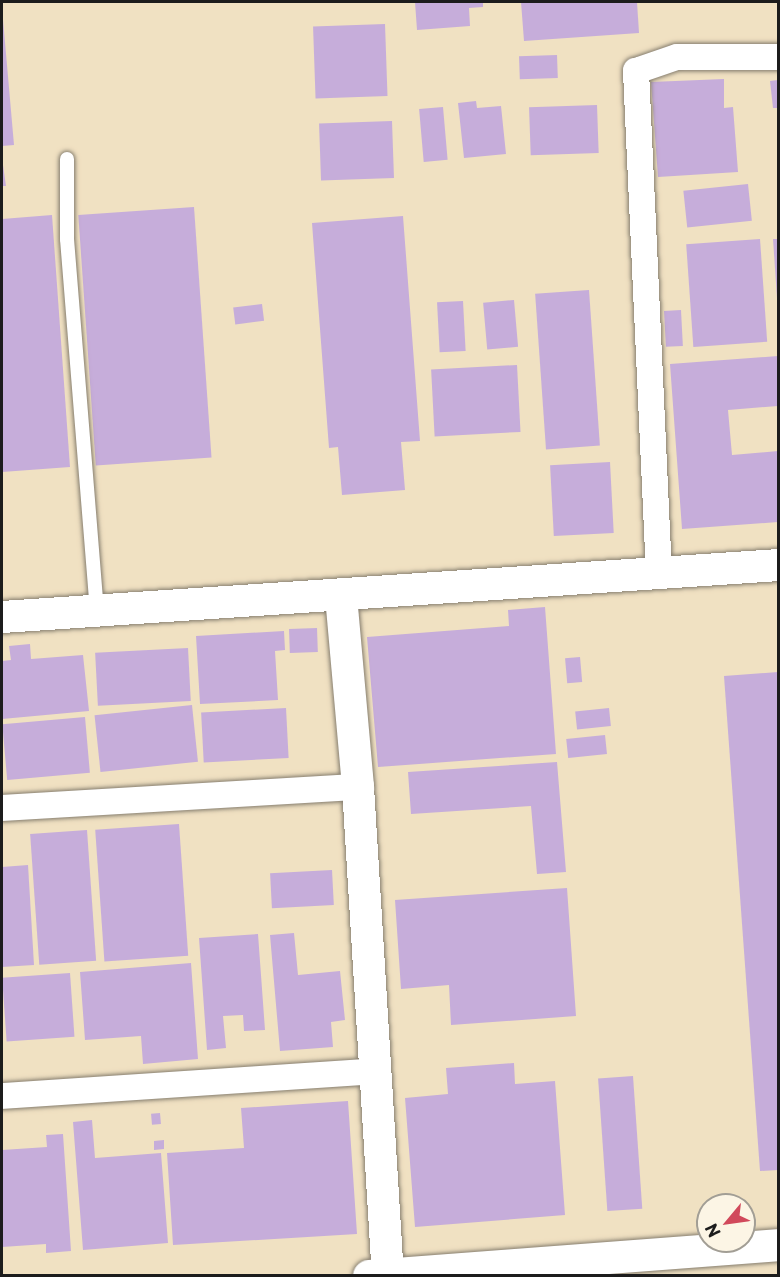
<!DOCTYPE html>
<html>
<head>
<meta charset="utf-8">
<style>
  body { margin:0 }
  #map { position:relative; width:780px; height:1277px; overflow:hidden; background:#f0e1c2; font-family:"Playpen Sans",sans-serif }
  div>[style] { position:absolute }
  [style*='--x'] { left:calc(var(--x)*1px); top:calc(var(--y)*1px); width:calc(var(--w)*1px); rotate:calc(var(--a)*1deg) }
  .building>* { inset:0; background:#c6adda; transform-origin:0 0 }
  .roads { filter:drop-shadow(0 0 2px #867e6f) drop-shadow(0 0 2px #867e6f) }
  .service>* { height:14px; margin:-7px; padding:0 7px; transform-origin:7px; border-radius:7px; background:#fff }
  .minor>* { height:26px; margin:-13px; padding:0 13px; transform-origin:13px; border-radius:13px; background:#fff }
  .tertiary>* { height:32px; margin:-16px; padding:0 16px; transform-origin:16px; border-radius:16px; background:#fff }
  span { translate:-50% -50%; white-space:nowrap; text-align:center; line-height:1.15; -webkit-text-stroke:4.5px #fcf5e5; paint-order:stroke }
  .frame { position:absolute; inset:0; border:3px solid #1c1c1c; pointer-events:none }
  .north { position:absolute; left:696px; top:1193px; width:60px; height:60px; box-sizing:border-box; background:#fcf5e5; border:2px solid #a29e95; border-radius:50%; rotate:241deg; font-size:16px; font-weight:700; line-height:24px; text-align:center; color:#1c1c1c }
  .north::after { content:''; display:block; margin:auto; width:21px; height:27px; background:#d1495b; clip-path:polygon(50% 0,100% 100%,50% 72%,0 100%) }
</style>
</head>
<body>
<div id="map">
  <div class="building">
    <i style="clip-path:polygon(415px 2px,483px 2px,483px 7px,469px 8px,470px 26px,417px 30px)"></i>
    <i style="clip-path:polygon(521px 2px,637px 2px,639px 33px,524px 41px)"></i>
    <i style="clip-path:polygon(2px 8px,14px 145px,2px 146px)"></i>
    <i style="left:385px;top:24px;width:72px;height:72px;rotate:88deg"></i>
    <i style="left:557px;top:55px;width:23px;height:38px;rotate:88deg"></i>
    <i style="clip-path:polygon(724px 79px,724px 108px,733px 107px,738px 172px,658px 177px,651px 82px)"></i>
    <i style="clip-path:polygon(778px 80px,778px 108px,773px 108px,770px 81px)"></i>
    <i style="clip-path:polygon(476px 101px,477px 108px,501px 106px,506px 154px,464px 158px,458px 103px)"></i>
    <i style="left:597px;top:105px;width:48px;height:68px;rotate:88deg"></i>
    <i style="left:443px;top:107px;width:53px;height:24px;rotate:85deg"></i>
    <i style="left:392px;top:121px;width:57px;height:73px;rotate:88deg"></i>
    <i style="clip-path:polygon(2px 158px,6px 186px,2px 186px)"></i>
    <i style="left:748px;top:184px;width:37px;height:65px;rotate:84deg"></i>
    <i style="left:194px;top:207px;width:251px;height:116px;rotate:86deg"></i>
    <i style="clip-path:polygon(52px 215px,70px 467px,2px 472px,2px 219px)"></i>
    <i style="clip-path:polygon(403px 216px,420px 441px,401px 442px,405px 490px,342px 495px,338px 447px,329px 448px,312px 223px)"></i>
    <i style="left:760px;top:239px;width:103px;height:74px;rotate:86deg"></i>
    <i style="clip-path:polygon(773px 239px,778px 239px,778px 298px,777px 298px)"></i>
    <i style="left:589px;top:290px;width:156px;height:54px;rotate:86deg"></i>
    <i style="left:514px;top:300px;width:47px;height:31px;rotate:85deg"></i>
    <i style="left:463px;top:301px;width:50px;height:26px;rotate:87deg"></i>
    <i style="left:262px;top:304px;width:17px;height:29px;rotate:83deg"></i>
    <i style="left:681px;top:310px;width:36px;height:17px;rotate:87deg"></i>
    <i style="clip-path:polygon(778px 356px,778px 406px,728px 410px,732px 455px,778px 451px,778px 522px,682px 529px,670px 364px)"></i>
    <i style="left:517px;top:365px;width:67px;height:86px;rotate:87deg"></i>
    <i style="left:610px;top:462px;width:71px;height:60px;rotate:87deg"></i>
    <i style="clip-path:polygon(545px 607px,556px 754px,378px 767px,367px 637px,509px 626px,508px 610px)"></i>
    <i style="left:317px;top:628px;width:24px;height:28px;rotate:88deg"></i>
    <i style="clip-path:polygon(284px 631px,285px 650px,275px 651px,278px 700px,200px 704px,196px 636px)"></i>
    <i style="clip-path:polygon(30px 644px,31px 659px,83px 655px,89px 711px,2px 719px,2px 661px,11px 660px,9px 646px)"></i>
    <i style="left:188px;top:648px;width:53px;height:93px;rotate:87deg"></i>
    <i style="left:580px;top:657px;width:25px;height:15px;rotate:85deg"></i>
    <i style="clip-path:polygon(778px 672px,778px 1170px,760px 1171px,724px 676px)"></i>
    <i style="left:192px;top:705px;width:57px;height:98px;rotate:84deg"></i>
    <i style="left:286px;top:708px;width:50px;height:85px;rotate:87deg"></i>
    <i style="left:609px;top:708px;width:18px;height:34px;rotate:84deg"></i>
    <i style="left:85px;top:717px;width:56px;height:83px;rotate:85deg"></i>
    <i style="left:605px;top:735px;width:19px;height:39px;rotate:84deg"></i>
    <i style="clip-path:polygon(557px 762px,566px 872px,537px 874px,531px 806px,411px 814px,408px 772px)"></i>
    <i style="left:179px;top:824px;width:132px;height:84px;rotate:86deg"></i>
    <i style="left:87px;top:830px;width:131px;height:57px;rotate:86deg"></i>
    <i style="clip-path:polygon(28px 865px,34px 965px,2px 967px,2px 867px)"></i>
    <i style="left:332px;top:870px;width:35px;height:62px;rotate:87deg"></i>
    <i style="clip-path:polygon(567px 888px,576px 1016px,451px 1025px,449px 985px,401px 989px,395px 900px)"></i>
    <i style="clip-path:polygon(294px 933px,298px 975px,340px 971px,345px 1020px,331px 1022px,333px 1047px,280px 1051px,270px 935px)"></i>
    <i style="clip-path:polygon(258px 934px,265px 1030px,244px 1031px,243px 1015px,223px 1016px,226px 1048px,207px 1050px,199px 938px)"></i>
    <i style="clip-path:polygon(191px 963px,198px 1059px,143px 1064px,141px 1036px,85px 1040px,80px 972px)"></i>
    <i style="left:70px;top:973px;width:64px;height:68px;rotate:86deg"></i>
    <i style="clip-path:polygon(514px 1063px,515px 1084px,555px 1081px,565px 1215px,415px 1227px,405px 1098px,448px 1094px,446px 1068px)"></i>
    <i style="left:633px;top:1076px;width:133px;height:35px;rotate:86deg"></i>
    <i style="clip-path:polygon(348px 1101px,357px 1234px,173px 1245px,167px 1153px,244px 1148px,241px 1108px)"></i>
    <i style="left:160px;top:1113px;width:11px;height:9px;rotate:85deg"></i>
    <i style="clip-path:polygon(92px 1120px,95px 1158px,161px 1153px,168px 1243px,83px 1250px,73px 1122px)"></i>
    <i style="clip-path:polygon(63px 1134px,71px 1251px,46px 1253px,46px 1244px,2px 1247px,2px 1150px,47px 1147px,46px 1135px)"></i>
    <i style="clip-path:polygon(164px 1140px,164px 1149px,154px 1150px,154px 1141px)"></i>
  </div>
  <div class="roads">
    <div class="service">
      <i style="--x:67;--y:159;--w:80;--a:90"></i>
      <i style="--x:67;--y:239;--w:373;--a:85.4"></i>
    </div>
    <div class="minor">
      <i style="--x:659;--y:574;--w:504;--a:-92.62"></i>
      <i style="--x:636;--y:71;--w:43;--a:-18.9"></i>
      <i style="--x:677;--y:57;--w:101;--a:0"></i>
      <i style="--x:2;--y:808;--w:357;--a:-3.4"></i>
      <i style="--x:2;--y:1096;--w:374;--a:-3.8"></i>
    </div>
    <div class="tertiary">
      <i style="--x:341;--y:596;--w:192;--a:84.9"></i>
      <i style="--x:358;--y:787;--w:490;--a:86.5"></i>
      <i style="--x:2;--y:617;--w:778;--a:-3.83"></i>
      <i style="--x:369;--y:1276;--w:410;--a:-4.3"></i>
    </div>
  </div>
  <div class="frame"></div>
  <div class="north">N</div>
</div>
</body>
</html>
